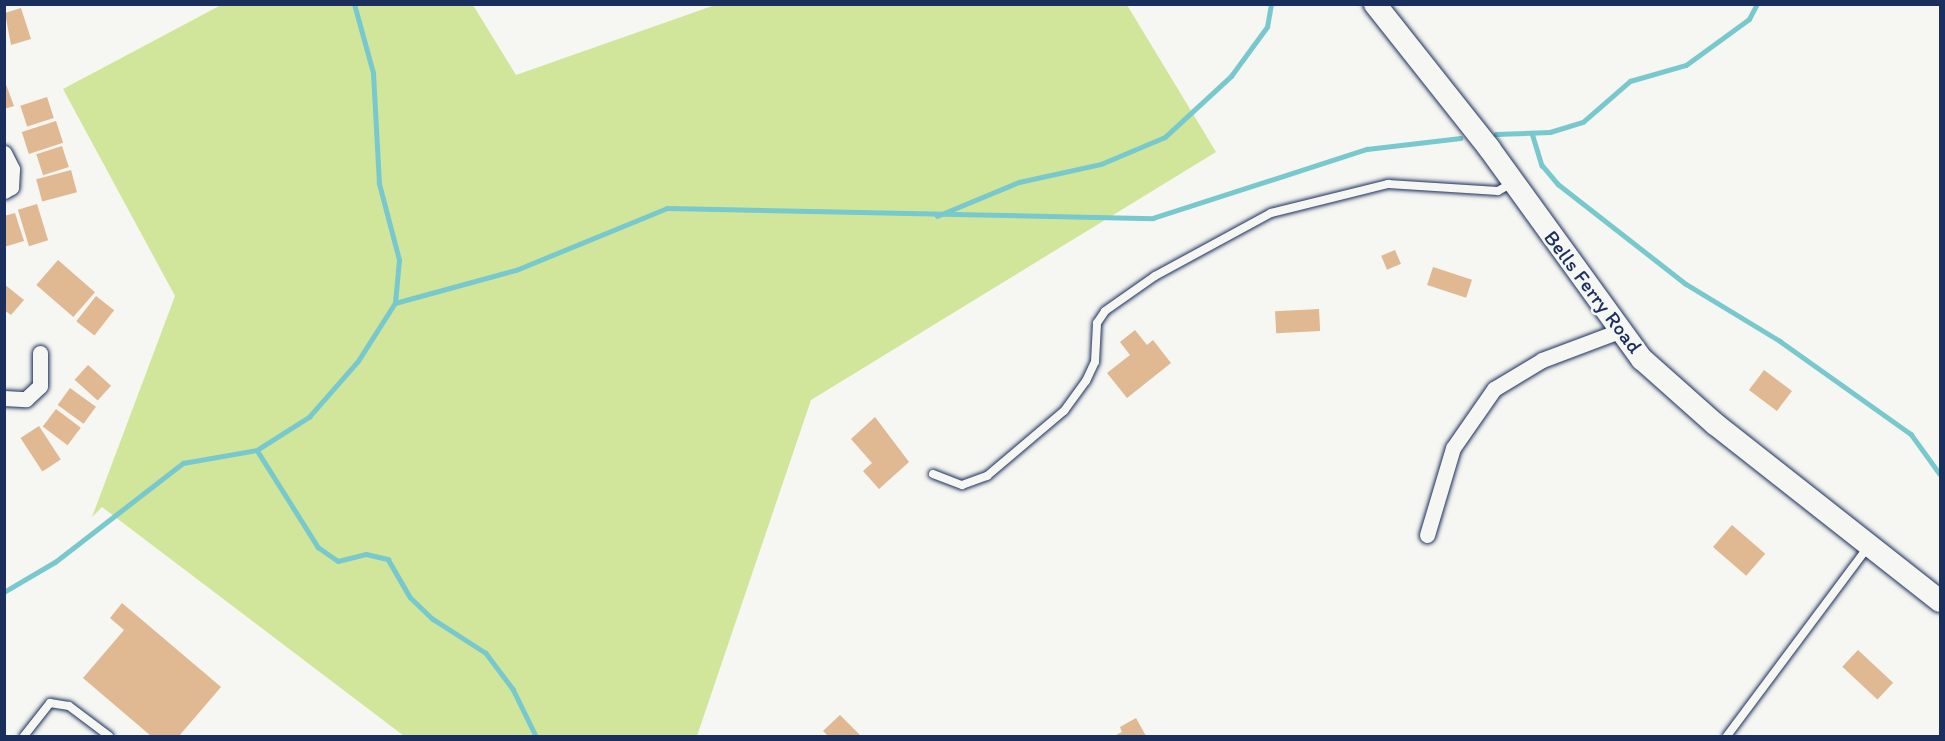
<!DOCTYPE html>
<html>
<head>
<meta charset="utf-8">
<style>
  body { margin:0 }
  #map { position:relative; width:1945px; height:741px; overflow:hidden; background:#f6f6f2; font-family:Itim,sans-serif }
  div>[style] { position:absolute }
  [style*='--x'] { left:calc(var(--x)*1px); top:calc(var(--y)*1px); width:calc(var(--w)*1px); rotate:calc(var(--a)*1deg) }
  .green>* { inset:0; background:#d1e69a }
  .stream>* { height:4.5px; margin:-2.25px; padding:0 2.25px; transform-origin:2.25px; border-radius:2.25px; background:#77c9ce }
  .building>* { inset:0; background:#e0b891; transform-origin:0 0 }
  .roads { filter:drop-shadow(0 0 2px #1b2f5e) drop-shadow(0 0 2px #1b2f5e) }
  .lane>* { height:8px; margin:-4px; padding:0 4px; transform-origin:4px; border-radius:4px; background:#f6f6f2 }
  .street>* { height:15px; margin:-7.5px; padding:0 7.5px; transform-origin:7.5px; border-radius:7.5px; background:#f6f6f2 }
  .secondary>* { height:22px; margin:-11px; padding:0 11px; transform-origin:11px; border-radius:11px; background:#f6f6f2 }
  span { translate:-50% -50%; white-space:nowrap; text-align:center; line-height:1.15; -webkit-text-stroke:5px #f6f6f2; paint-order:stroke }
  .street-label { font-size:21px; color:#1b2f5e }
  .frame { position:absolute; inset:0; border:6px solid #1b2f5e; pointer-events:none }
</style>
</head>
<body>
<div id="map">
  <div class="green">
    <i style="clip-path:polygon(221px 5px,473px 5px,516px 75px,715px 5px,1127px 5px,1216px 152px,811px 400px,697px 736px,404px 736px,102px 507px,92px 517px,175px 296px,63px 89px)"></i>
  </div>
  <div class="stream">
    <i style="--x:1532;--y:133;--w:34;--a:73"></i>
    <i style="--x:1542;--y:165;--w:25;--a:50"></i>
    <i style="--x:1558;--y:184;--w:162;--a:38"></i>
    <i style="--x:1686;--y:284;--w:110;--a:31.2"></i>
    <i style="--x:1780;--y:341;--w:161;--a:35.4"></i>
    <i style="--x:1911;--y:434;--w:49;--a:54.1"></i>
    <i style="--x:1496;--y:134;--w:54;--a:-2.1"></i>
    <i style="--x:1550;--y:132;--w:34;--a:-17"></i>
    <i style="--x:1583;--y:122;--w:62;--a:-41.1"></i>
    <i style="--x:1630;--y:81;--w:58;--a:-15.9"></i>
    <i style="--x:1686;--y:65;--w:78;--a:-36.1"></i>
    <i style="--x:1749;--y:19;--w:17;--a:-62"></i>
    <i style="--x:937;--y:216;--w:89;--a:-22.5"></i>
    <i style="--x:1019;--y:182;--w:84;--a:-12.4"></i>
    <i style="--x:1101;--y:164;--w:69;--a:-22.9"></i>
    <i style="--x:1165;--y:137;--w:90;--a:-42.7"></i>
    <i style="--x:1231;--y:76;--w:61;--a:-53.7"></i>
    <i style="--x:1267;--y:27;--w:23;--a:-80"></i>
    <i style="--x:395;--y:303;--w:125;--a:-15.3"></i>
    <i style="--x:516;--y:270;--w:163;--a:-22.3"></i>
    <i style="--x:667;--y:208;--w:486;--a:1.2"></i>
    <i style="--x:1153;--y:218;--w:225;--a:-17.9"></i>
    <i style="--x:1367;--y:149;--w:94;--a:-6.7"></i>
    <i style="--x:257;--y:450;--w:115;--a:57.8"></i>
    <i style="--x:318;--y:547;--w:24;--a:35"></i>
    <i style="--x:338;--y:561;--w:29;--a:-14"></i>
    <i style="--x:366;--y:554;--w:23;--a:13"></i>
    <i style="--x:388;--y:559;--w:44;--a:59.9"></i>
    <i style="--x:410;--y:597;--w:32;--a:44"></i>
    <i style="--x:433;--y:619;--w:63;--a:32.7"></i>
    <i style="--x:486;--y:653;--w:45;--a:53.1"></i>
    <i style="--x:513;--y:689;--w:52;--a:63.9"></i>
    <i style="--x:4;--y:592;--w:59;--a:-30.5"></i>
    <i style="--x:55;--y:562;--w:162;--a:-37.7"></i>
    <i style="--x:183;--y:463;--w:75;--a:-10"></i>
    <i style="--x:257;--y:450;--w:62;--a:-32.4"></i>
    <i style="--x:309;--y:417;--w:74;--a:-48.8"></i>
    <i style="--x:358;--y:361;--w:69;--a:-57.5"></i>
    <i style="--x:395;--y:303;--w:43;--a:-84.7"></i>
    <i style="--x:399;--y:260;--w:79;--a:-104.7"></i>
    <i style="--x:379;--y:184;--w:111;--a:-93.1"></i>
    <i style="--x:373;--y:73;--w:72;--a:-105.4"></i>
  </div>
  <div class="building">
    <i style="clip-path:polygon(21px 8px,31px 39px,11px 45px,5px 13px)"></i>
    <i style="clip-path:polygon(4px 79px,14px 106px,4px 109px)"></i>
    <i style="left:47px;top:97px;width:22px;height:28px;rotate:72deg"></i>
    <i style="left:56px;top:121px;width:23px;height:36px;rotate:72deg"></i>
    <i style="left:62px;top:146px;width:22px;height:27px;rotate:72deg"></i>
    <i style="left:71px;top:170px;width:23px;height:36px;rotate:75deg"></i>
    <i style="left:37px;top:204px;width:38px;height:20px;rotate:73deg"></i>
    <i style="clip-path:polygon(15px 213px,24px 241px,4px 247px,4px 216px)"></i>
    <i style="left:1395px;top:250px;width:15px;height:15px;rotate:67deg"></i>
    <i style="left:58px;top:260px;width:49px;height:33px;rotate:41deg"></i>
    <i style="left:1433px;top:267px;width:41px;height:19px;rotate:18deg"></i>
    <i style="clip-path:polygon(4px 284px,24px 300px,11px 315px,4px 310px)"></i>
    <i style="left:96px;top:296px;width:23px;height:32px;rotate:38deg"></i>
    <i style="left:1319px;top:309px;width:22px;height:44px;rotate:87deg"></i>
    <i style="clip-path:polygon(1135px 330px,1147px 345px,1153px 340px,1171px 363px,1127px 398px,1107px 373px,1130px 355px,1120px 342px)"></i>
    <i style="left:88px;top:365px;width:31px;height:20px;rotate:42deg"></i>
    <i style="left:1764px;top:370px;width:35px;height:25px;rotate:37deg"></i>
    <i style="left:70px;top:388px;width:32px;height:21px;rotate:36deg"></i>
    <i style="left:56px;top:409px;width:31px;height:22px;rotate:37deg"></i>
    <i style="clip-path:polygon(875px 417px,909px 462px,879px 489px,863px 471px,872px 463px,851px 439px)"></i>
    <i style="left:39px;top:426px;width:40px;height:22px;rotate:57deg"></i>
    <i style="left:1732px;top:525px;width:44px;height:29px;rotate:41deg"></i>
    <i style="clip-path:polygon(122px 603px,221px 687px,179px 736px,151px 736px,83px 678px,124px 630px,110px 618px)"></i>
    <i style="left:1858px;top:650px;width:48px;height:23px;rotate:43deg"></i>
    <i style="clip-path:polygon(840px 715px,861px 736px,828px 736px,823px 731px)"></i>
    <i style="clip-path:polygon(1136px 718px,1146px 736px,1114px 736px,1122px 732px,1120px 727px)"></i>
  </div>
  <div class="roads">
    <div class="lane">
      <i style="--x:933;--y:474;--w:31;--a:21"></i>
      <i style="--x:962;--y:485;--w:27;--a:-20"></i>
      <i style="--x:987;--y:476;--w:101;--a:-40.2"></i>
      <i style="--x:1064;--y:411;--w:37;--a:-54"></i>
      <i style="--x:1086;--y:381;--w:21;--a:-65"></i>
      <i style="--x:1095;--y:362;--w:39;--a:-87"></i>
      <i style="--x:1097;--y:323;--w:14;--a:-56"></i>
      <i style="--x:1105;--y:311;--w:61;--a:-35"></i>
      <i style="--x:1155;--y:276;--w:132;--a:-28.5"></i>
      <i style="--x:1271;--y:213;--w:121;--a:-13.9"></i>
      <i style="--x:1388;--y:184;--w:110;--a:3.6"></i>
      <i style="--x:1498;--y:191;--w:16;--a:-30"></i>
      <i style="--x:24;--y:736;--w:42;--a:-51.8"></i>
      <i style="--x:50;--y:703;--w:19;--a:9"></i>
      <i style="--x:69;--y:706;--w:50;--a:36.9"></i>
      <i style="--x:1727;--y:736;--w:236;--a:-53.3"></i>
    </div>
    <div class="street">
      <i style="--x:4;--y:153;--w:18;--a:63"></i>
      <i style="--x:12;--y:169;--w:18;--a:93"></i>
      <i style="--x:11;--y:187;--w:8;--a:150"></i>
      <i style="--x:4;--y:398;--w:22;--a:3"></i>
      <i style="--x:26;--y:399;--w:19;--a:-43"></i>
      <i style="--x:40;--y:386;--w:33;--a:-90"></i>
      <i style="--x:1427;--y:535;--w:91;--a:-73.4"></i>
      <i style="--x:1453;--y:448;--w:72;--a:-55.2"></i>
      <i style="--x:1494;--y:389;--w:56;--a:-31.1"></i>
      <i style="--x:1542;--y:360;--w:82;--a:-20.6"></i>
    </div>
    <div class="secondary">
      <i style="--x:1375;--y:4;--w:184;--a:51.6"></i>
      <i style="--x:1489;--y:148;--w:261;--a:54.1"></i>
      <i style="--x:1642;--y:359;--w:98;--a:41.7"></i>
      <i style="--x:1715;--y:424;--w:286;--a:38.2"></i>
    </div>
  </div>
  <div class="street-label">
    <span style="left:1593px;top:292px;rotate:53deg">Bells Ferry Road</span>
  </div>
  <div class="frame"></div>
</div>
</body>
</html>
